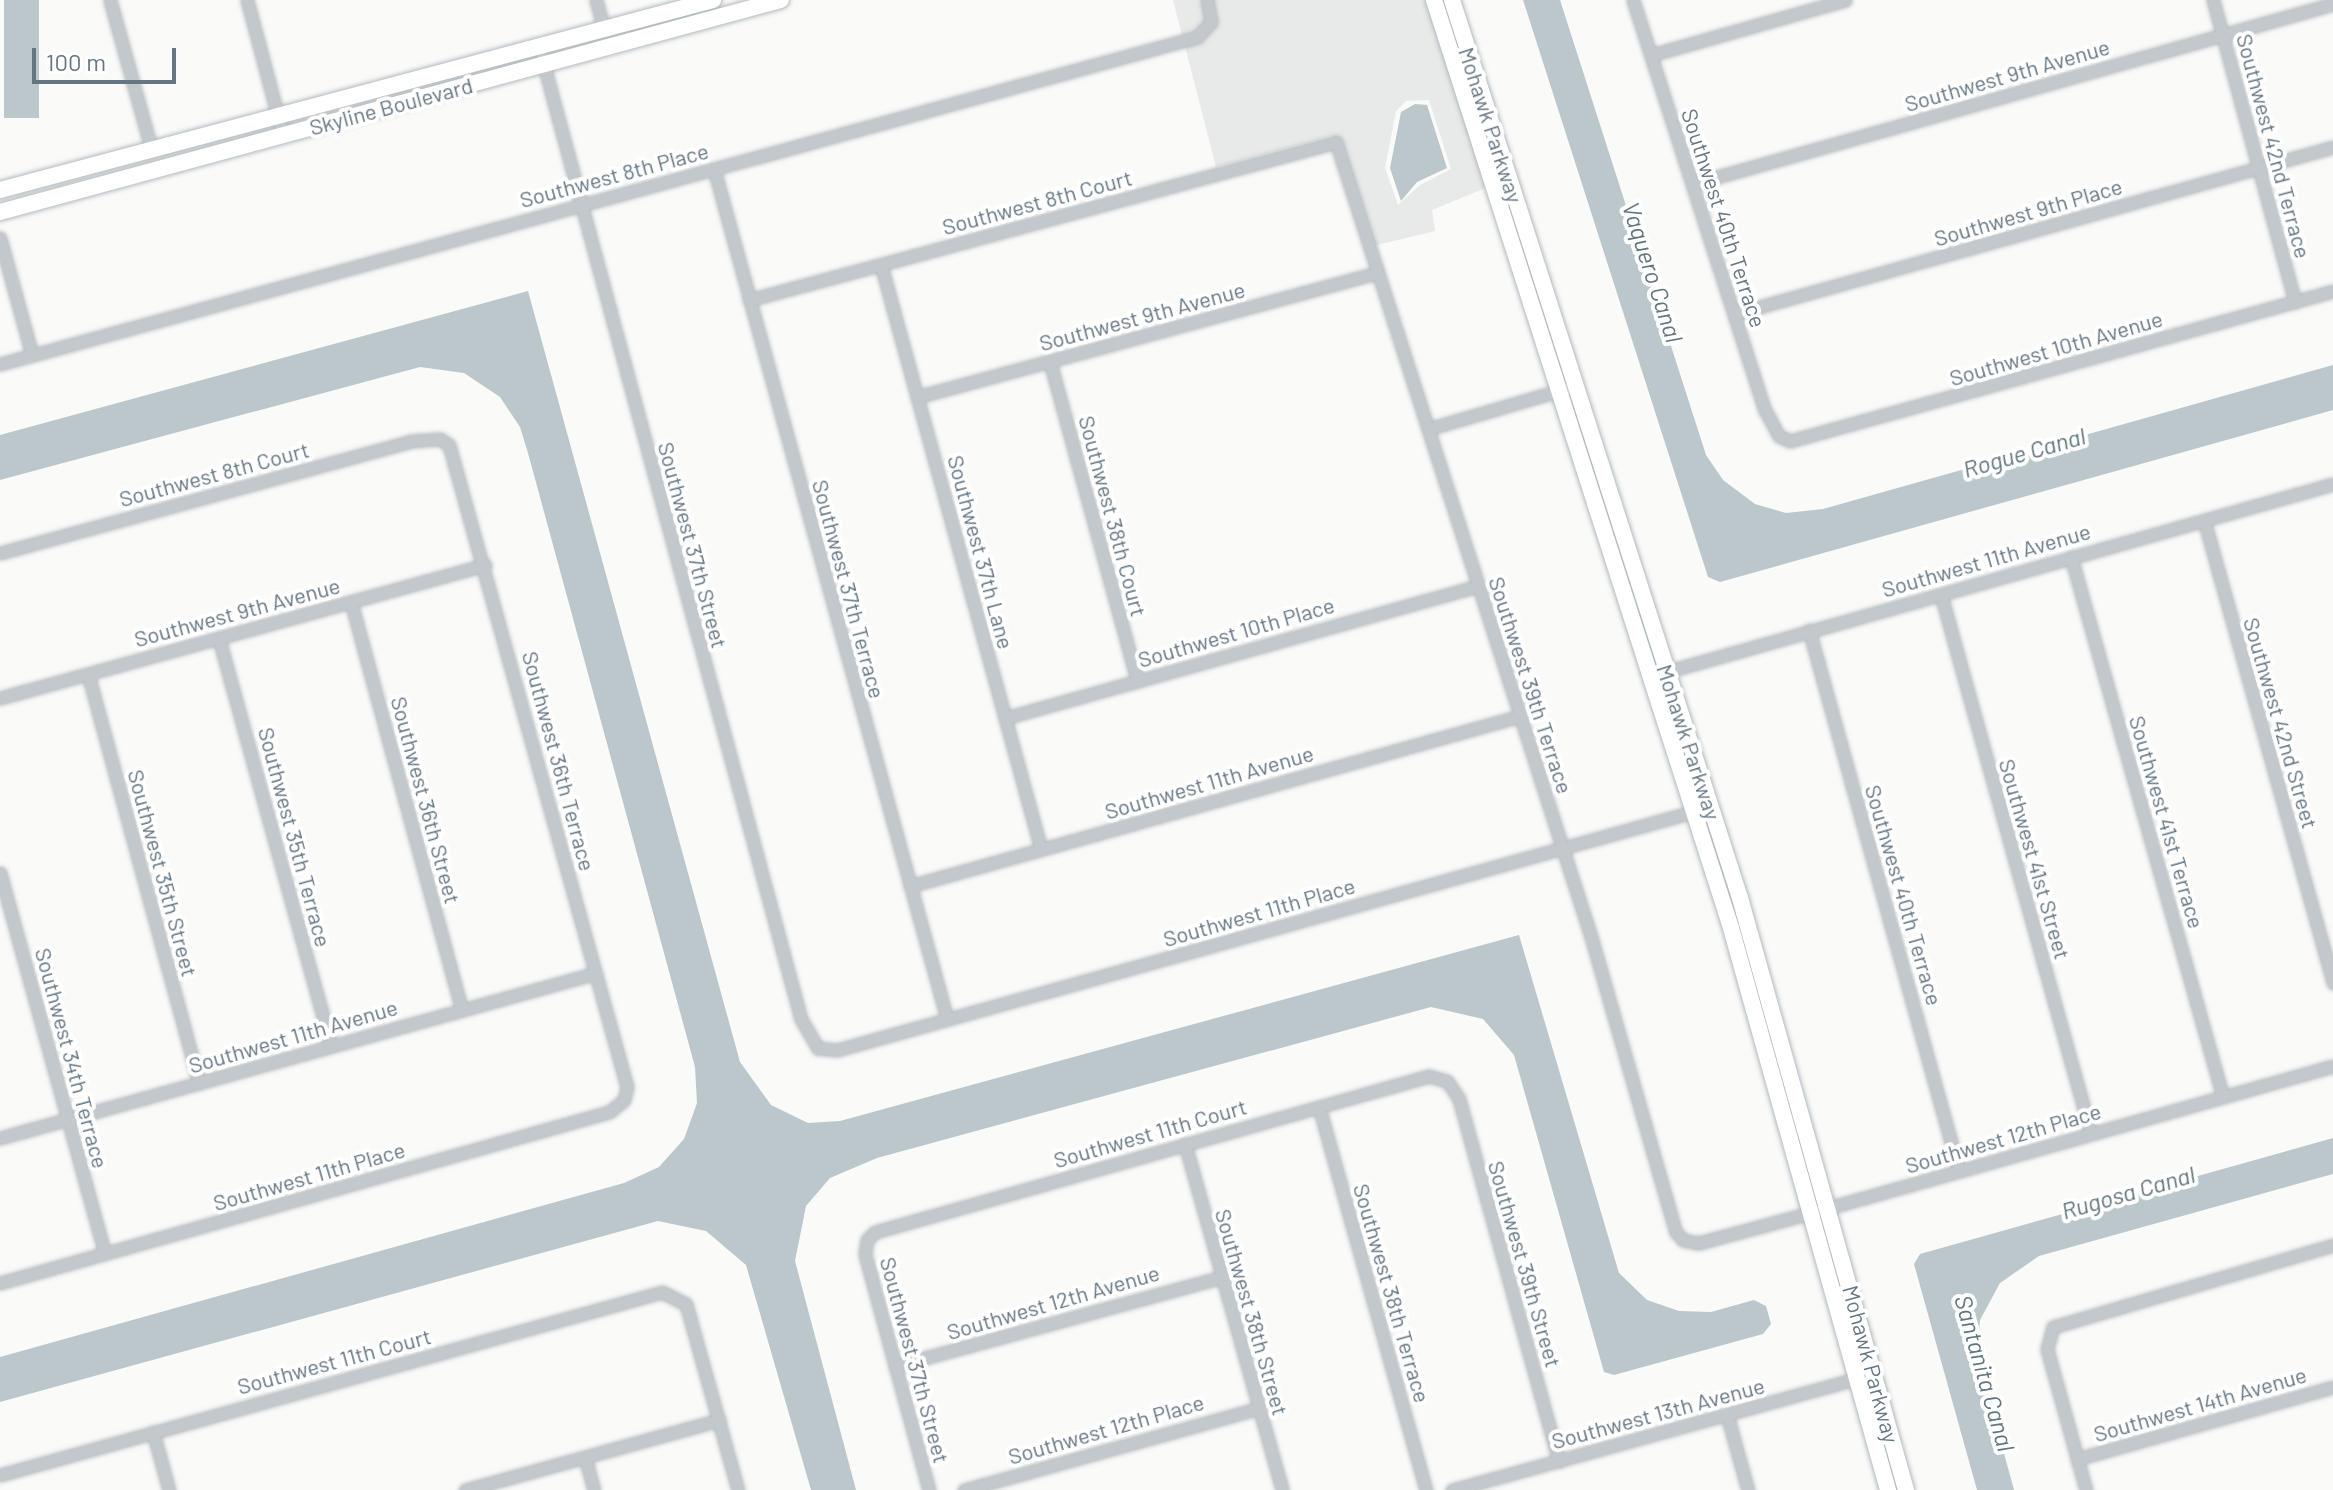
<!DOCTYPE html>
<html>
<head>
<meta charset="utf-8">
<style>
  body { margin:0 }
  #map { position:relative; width:2333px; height:1490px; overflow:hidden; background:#fafaf8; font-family:Barlow,sans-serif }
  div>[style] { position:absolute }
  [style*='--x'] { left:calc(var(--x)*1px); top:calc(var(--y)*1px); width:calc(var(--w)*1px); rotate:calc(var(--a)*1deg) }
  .built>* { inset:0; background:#e8e9e9 }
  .water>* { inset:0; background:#bbc7cb; transform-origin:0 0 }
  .roads { filter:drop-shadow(0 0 2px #b3babf) drop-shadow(0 0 2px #b3babf) }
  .street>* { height:11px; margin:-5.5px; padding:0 5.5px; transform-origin:5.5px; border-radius:5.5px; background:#c3c8cc }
  .secondary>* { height:16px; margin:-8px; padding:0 8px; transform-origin:8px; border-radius:8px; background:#fff }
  span { translate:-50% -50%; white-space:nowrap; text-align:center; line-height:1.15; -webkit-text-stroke:8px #fff; paint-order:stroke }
  .street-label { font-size:22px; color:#657683 }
  .water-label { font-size:24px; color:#60757c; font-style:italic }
  .scale { position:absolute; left:32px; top:48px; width:144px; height:36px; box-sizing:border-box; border:4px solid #657683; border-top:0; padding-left:10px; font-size:24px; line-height:28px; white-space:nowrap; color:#657683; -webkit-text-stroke:6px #fff; paint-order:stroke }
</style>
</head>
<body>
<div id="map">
  <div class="built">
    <i style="clip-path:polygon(evenodd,1173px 0,1428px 0,1488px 187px,1432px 210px,1435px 231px,1369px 247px,1332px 136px,1216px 167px,1173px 0,1429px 100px,1451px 169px,1420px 185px,1398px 205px,1385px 168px,1396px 111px,1406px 101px,1429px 100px)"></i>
  </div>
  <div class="water">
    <i style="left:4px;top:0;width:35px;height:118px"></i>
    <i style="clip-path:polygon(1523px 0,1560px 0,1706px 455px,1723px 480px,1755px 504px,1786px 513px,1823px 509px,2333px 365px,2333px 410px,1720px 582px,1708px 577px)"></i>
    <i style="clip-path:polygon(1427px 105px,1447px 168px,1417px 182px,1401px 201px,1390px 168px,1401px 112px,1415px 104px)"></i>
    <i style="clip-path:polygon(528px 291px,740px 1062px,771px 1105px,808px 1123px,840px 1121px,1519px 935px,1619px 1273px,1647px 1300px,1679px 1311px,1711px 1312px,1754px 1300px,1766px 1306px,1771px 1324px,1763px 1334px,1614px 1375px,1604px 1372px,1514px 1055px,1483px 1019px,1431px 1007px,877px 1158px,830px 1178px,806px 1206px,795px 1261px,856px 1490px,811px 1490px,746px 1265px,706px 1231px,658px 1221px,0 1402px,0 1357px,624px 1183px,659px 1167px,684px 1139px,697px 1103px,695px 1067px,528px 453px,520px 427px,500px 397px,464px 373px,420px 367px,0 480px,0 435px)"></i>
    <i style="clip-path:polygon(2333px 1138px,2333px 1174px,2039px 1256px,2000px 1283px,1980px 1320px,1977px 1354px,2014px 1490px,1977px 1490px,1914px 1264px,1920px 1254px)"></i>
  </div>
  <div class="roads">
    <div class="street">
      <i style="--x:110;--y:0;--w:154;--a:74.5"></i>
      <i style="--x:247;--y:0;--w:140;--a:75.1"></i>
      <i style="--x:596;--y:0;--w:30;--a:75"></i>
      <i style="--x:1633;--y:0;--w:431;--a:72.2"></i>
      <i style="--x:1765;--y:410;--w:30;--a:62"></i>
      <i style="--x:1779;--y:436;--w:12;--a:24"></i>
      <i style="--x:1790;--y:441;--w:563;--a:-15.44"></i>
      <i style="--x:2213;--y:0;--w:313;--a:74.8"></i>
      <i style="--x:1651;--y:55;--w:202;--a:-15.8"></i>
      <i style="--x:542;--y:58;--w:995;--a:74.92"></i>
      <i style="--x:801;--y:1019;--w:34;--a:60"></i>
      <i style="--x:818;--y:1048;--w:19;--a:6"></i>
      <i style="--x:837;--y:1050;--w:906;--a:-15.55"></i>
      <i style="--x:714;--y:169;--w:881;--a:74.67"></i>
      <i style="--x:1692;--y:184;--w:666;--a:-15.69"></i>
      <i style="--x:0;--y:238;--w:121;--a:74.7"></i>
      <i style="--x:881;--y:265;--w:606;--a:74.68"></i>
      <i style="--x:749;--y:300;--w:608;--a:-15.06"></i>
      <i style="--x:1336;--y:142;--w:838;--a:72.21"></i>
      <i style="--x:1592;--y:940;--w:304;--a:74"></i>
      <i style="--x:1676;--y:1232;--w:11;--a:49"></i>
      <i style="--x:1683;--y:1240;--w:16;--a:11"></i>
      <i style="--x:1699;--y:1243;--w:108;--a:-15.1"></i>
      <i style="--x:1803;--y:1215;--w:551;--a:-15.7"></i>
      <i style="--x:1734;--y:314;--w:622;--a:-15.58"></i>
      <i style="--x:1050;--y:362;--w:331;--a:74.7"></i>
      <i style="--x:0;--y:364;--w:1241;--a:-15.28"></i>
      <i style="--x:1197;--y:37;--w:21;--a:-47"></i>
      <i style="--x:1211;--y:22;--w:22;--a:-100"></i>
      <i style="--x:917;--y:397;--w:477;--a:-15.1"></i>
      <i style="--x:1428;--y:429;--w:153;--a:-16.3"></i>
      <i style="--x:2204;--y:520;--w:481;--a:74.4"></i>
      <i style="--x:0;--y:553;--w:426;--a:-15.2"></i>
      <i style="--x:411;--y:441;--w:29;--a:-4"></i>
      <i style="--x:440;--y:439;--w:11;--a:34"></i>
      <i style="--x:449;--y:445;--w:666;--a:74.5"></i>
      <i style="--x:627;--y:1087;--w:13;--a:103"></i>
      <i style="--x:624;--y:1100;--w:19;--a:141"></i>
      <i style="--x:609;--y:1112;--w:633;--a:164.32"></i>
      <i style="--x:2071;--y:557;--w:561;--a:74.28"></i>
      <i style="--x:1941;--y:595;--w:559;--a:74.45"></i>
      <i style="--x:351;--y:602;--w:423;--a:74.8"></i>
      <i style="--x:1809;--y:630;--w:561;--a:74.5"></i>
      <i style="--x:219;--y:639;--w:422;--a:74.6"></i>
      <i style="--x:1662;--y:673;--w:697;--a:-15.73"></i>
      <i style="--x:88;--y:674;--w:424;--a:74.8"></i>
      <i style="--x:0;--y:698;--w:503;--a:-15.34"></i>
      <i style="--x:1005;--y:718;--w:491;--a:-15.6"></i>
      <i style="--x:0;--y:873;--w:394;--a:74.6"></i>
      <i style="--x:910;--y:886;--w:633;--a:-15.57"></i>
      <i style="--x:1319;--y:1107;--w:398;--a:74.4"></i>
      <i style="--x:0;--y:1138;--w:618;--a:-15.47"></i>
      <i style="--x:1185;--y:1144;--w:359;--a:74.3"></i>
      <i style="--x:895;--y:1366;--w:339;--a:-15.2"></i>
      <i style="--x:1727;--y:1415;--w:78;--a:74.4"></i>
      <i style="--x:153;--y:1432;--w:60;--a:74.6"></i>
      <i style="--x:585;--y:1457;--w:34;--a:75"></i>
      <i style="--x:2077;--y:1459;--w:266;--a:-15.7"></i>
      <i style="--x:0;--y:1475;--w:687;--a:-15.45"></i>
      <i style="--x:662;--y:1292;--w:27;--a:27"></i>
      <i style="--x:686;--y:1304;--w:193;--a:74.4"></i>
      <i style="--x:465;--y:1490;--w:264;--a:-15.4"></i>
      <i style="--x:929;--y:1490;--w:245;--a:-105.2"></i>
      <i style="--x:865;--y:1254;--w:14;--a:-82"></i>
      <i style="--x:867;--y:1240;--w:11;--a:-45"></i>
      <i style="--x:875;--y:1232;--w:576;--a:-15.73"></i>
      <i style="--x:1429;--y:1076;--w:19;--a:16"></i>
      <i style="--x:1447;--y:1081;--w:22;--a:56"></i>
      <i style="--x:1459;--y:1099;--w:376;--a:74.6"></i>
      <i style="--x:964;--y:1490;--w:306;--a:-15.5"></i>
      <i style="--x:1452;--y:1490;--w:438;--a:-15.4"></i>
      <i style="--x:2086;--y:1490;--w:146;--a:-105.5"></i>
      <i style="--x:2047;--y:1349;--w:23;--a:-75"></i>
      <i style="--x:2053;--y:1327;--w:292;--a:-16.3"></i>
    </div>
    <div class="secondary">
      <i style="--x:1434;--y:0;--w:974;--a:72.25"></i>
      <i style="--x:1731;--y:928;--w:584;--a:74.39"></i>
      <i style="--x:1452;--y:0;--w:943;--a:72.22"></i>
      <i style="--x:1740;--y:898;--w:615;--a:74.34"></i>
      <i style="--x:0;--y:190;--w:738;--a:-14.92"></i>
      <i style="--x:0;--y:212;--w:809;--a:-15.19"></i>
    </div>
  </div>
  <div class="street-label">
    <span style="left:2007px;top:75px;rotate:-16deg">Southwest 9th Avenue</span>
    <span style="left:391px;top:106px;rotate:-15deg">Skyline Boulevard</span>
    <span style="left:1491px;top:125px;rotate:72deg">Mohawk Parkway</span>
    <span style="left:2274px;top:146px;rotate:75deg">Southwest 42nd Terrace</span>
    <span style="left:614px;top:175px;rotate:-15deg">Southwest 8th Place</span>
    <span style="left:1037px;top:202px;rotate:-15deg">Southwest 8th Court</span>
    <span style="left:2028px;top:212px;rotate:-16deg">Southwest 9th Place</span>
    <span style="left:1724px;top:218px;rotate:72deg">Southwest 40th Terrace</span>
    <span style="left:1142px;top:316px;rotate:-15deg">Southwest 9th Avenue</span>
    <span style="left:2056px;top:348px;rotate:-16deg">Southwest 10th Avenue</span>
    <span style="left:214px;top:474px;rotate:-15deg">Southwest 8th Court</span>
    <span style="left:1113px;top:516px;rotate:75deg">Southwest 38th Court</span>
    <span style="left:693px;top:545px;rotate:75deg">Southwest 37th Street</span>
    <span style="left:981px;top:552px;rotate:75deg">Southwest 37th Lane</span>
    <span style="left:1986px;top:560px;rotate:-16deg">Southwest 11th Avenue</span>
    <span style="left:849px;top:589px;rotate:75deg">Southwest 37th Terrace</span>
    <span style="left:237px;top:612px;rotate:-15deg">Southwest 9th Avenue</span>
    <span style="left:1236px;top:632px;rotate:-16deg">Southwest 10th Place</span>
    <span style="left:1531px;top:685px;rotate:72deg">Southwest 39th Terrace</span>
    <span style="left:2281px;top:723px;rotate:74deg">Southwest 42nd Street</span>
    <span style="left:1689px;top:742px;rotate:72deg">Mohawk Parkway</span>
    <span style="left:559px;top:761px;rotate:75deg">Southwest 36th Terrace</span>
    <span style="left:1209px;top:782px;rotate:-16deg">Southwest 11th Avenue</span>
    <span style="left:426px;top:800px;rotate:75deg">Southwest 36th Street</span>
    <span style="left:2167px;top:822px;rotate:74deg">Southwest 41st Terrace</span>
    <span style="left:295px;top:837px;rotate:75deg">Southwest 35th Terrace</span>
    <span style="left:2035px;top:859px;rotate:74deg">Southwest 41st Street</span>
    <span style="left:163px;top:873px;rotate:75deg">Southwest 35th Street</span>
    <span style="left:1904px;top:895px;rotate:74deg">Southwest 40th Terrace</span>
    <span style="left:1259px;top:912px;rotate:-16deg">Southwest 11th Place</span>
    <span style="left:293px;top:1036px;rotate:-16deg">Southwest 11th Avenue</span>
    <span style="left:72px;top:1058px;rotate:75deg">Southwest 34th Terrace</span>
    <span style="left:1150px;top:1133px;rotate:-16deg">Southwest 11th Court</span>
    <span style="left:2003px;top:1138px;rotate:-16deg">Southwest 12th Place</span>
    <span style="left:309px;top:1176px;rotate:-16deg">Southwest 11th Place</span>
    <span style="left:1525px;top:1264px;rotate:74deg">Southwest 39th Street</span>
    <span style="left:1392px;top:1293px;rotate:74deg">Southwest 38th Terrace</span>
    <span style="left:1053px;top:1302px;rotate:-16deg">Southwest 12th Avenue</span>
    <span style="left:1252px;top:1312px;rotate:74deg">Southwest 38th Street</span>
    <span style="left:915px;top:1360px;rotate:75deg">Southwest 37th Street</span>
    <span style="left:334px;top:1361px;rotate:-15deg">Southwest 11th Court</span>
    <span style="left:1871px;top:1364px;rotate:75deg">Mohawk Parkway</span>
    <span style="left:2200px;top:1404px;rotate:-16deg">Southwest 14th Avenue</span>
    <span style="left:1658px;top:1413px;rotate:-15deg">Southwest 13th Avenue</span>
    <span style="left:1106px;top:1429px;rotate:-16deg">Southwest 12th Place</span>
  </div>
  <div class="water-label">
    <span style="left:1653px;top:272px;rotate:72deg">Vaquero Canal</span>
    <span style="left:2024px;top:452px;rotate:-16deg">Rogue Canal</span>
    <span style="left:2128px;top:1192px;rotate:-16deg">Rugosa Canal</span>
    <span style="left:1985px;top:1373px;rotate:74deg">Santanita Canal</span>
  </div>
  <div class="scale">100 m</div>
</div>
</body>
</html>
